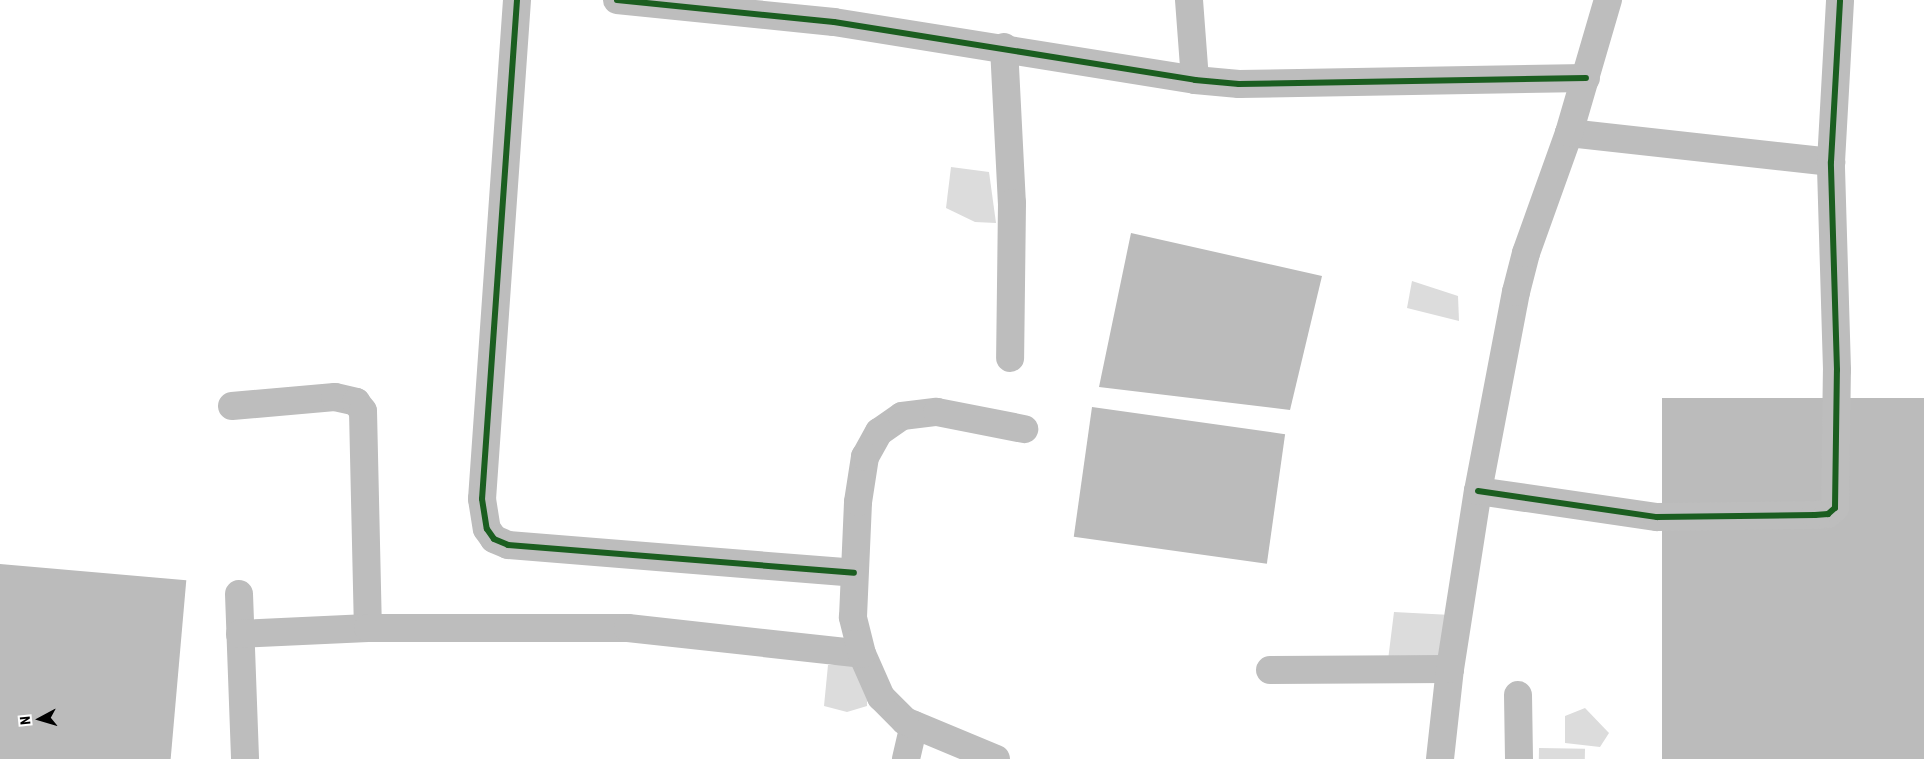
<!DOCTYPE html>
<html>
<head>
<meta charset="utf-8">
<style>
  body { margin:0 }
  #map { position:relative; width:1924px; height:759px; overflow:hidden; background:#fff; font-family:"Roboto Condensed",sans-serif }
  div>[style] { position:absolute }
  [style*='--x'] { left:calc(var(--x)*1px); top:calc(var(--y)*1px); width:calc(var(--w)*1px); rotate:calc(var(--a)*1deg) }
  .water>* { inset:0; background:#bbb; transform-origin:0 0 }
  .building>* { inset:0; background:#dcdcdc; transform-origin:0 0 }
  .street>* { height:28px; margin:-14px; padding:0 14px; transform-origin:14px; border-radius:14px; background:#bdbdbd }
  .cycleway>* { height:6px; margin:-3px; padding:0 3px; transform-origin:3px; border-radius:3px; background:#1b5e20 }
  span { translate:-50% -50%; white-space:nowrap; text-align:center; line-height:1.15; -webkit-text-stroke:4px #fff; paint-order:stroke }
  .north { position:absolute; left:15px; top:694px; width:50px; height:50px; -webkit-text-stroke:4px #fff; paint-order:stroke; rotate:264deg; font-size:14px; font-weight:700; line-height:20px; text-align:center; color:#000 }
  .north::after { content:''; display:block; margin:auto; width:18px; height:22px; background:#000; clip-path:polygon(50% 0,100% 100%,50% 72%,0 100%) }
</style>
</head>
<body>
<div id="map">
  <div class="water">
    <i style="clip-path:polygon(1131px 233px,1322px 276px,1290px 410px,1099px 387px)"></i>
    <i style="left:1924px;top:398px;width:361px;height:262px;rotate:90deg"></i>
    <i style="left:1092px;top:407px;width:195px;height:131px;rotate:8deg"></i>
    <i style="left:0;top:564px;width:187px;height:195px;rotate:5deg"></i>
  </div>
  <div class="building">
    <i style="clip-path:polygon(951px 167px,989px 172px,996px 223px,975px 222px,946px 208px)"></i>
    <i style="clip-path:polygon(1412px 281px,1458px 296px,1459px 321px,1407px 308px)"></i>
    <i style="clip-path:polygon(1394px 612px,1451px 615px,1443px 662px,1388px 660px)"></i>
    <i style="clip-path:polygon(858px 663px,867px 679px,867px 706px,847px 712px,824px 706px,828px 665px)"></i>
    <i style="clip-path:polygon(1585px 708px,1609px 733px,1600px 747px,1565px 743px,1565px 716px)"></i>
    <i style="left:1539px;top:748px;width:46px;height:11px;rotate:1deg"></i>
  </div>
  <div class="street">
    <i style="--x:517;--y:0;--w:500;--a:94.01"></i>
    <i style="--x:482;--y:499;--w:30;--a:81"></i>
    <i style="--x:487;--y:529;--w:12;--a:55"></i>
    <i style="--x:494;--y:539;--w:15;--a:23"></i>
    <i style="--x:508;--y:545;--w:347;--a:4.6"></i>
    <i style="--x:617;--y:0;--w:218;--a:5.8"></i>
    <i style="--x:834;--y:22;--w:366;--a:9.1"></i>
    <i style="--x:1195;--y:80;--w:44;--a:5.2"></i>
    <i style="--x:1239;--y:84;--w:347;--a:-1"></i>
    <i style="--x:1189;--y:0;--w:80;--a:85.7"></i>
    <i style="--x:1004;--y:47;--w:156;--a:87.1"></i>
    <i style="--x:1012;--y:203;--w:155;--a:90.7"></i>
    <i style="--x:1569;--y:133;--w:264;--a:6.3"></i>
    <i style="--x:232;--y:406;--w:103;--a:-5"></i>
    <i style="--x:335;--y:397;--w:22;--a:13"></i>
    <i style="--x:356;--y:402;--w:11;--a:52"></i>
    <i style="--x:363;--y:411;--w:217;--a:88.7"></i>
    <i style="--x:1478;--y:491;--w:181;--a:8.3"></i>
    <i style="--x:1657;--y:517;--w:158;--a:-0.7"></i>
    <i style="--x:1815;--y:515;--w:13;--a:-4"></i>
    <i style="--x:1828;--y:514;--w:9;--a:-41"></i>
    <i style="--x:1835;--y:508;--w:138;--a:-89.2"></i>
    <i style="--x:1837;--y:370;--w:208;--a:-91.7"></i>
    <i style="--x:1831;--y:162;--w:162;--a:-86.8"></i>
    <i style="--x:239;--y:594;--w:165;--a:87.9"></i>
    <i style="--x:240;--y:634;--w:128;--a:-2.7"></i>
    <i style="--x:368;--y:628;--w:260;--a:0"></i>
    <i style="--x:628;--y:628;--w:235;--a:6.3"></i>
    <i style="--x:1270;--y:670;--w:180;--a:-0.3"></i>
    <i style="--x:1518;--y:695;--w:64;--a:89.1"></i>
    <i style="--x:906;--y:759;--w:35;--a:-77"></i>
    <i style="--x:996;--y:759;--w:99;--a:-157.3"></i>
    <i style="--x:905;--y:721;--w:34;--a:-135"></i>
    <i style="--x:881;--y:697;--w:47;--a:-113.8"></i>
    <i style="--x:862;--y:654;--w:38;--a:-104"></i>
    <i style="--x:853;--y:617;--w:115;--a:-87.5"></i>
    <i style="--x:858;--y:502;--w:46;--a:-81.2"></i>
    <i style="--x:865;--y:457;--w:29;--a:-61"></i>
    <i style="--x:879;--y:432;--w:28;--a:-35"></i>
    <i style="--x:902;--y:416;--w:35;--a:-7"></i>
    <i style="--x:937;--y:412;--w:89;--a:11.1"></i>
    <i style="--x:1440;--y:759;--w:91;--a:-83.7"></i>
    <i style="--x:1450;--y:669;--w:180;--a:-81.1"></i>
    <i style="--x:1478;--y:491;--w:203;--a:-79.2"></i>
    <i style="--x:1516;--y:292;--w:40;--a:-75.6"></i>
    <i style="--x:1526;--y:253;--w:127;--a:-70.3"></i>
    <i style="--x:1569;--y:133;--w:139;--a:-73.7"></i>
  </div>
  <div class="cycleway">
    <i style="--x:517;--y:0;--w:500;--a:94.01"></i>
    <i style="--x:482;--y:499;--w:30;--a:81"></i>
    <i style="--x:487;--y:529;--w:12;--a:55"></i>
    <i style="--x:494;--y:539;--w:15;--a:23"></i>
    <i style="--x:508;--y:545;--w:347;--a:4.6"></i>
    <i style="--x:617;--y:0;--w:218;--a:5.8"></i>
    <i style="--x:834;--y:22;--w:366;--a:9.1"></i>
    <i style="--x:1195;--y:80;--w:44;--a:5.2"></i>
    <i style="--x:1239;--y:84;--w:347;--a:-1"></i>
    <i style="--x:1478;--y:491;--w:181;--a:8.3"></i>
    <i style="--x:1657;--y:517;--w:158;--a:-0.7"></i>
    <i style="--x:1815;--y:515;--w:13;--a:-4"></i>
    <i style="--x:1828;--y:514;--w:9;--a:-41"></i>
    <i style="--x:1835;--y:508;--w:138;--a:-89.2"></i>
    <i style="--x:1837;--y:370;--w:208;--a:-91.7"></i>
    <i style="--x:1831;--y:162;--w:162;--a:-86.8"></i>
  </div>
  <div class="north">N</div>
</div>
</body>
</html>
